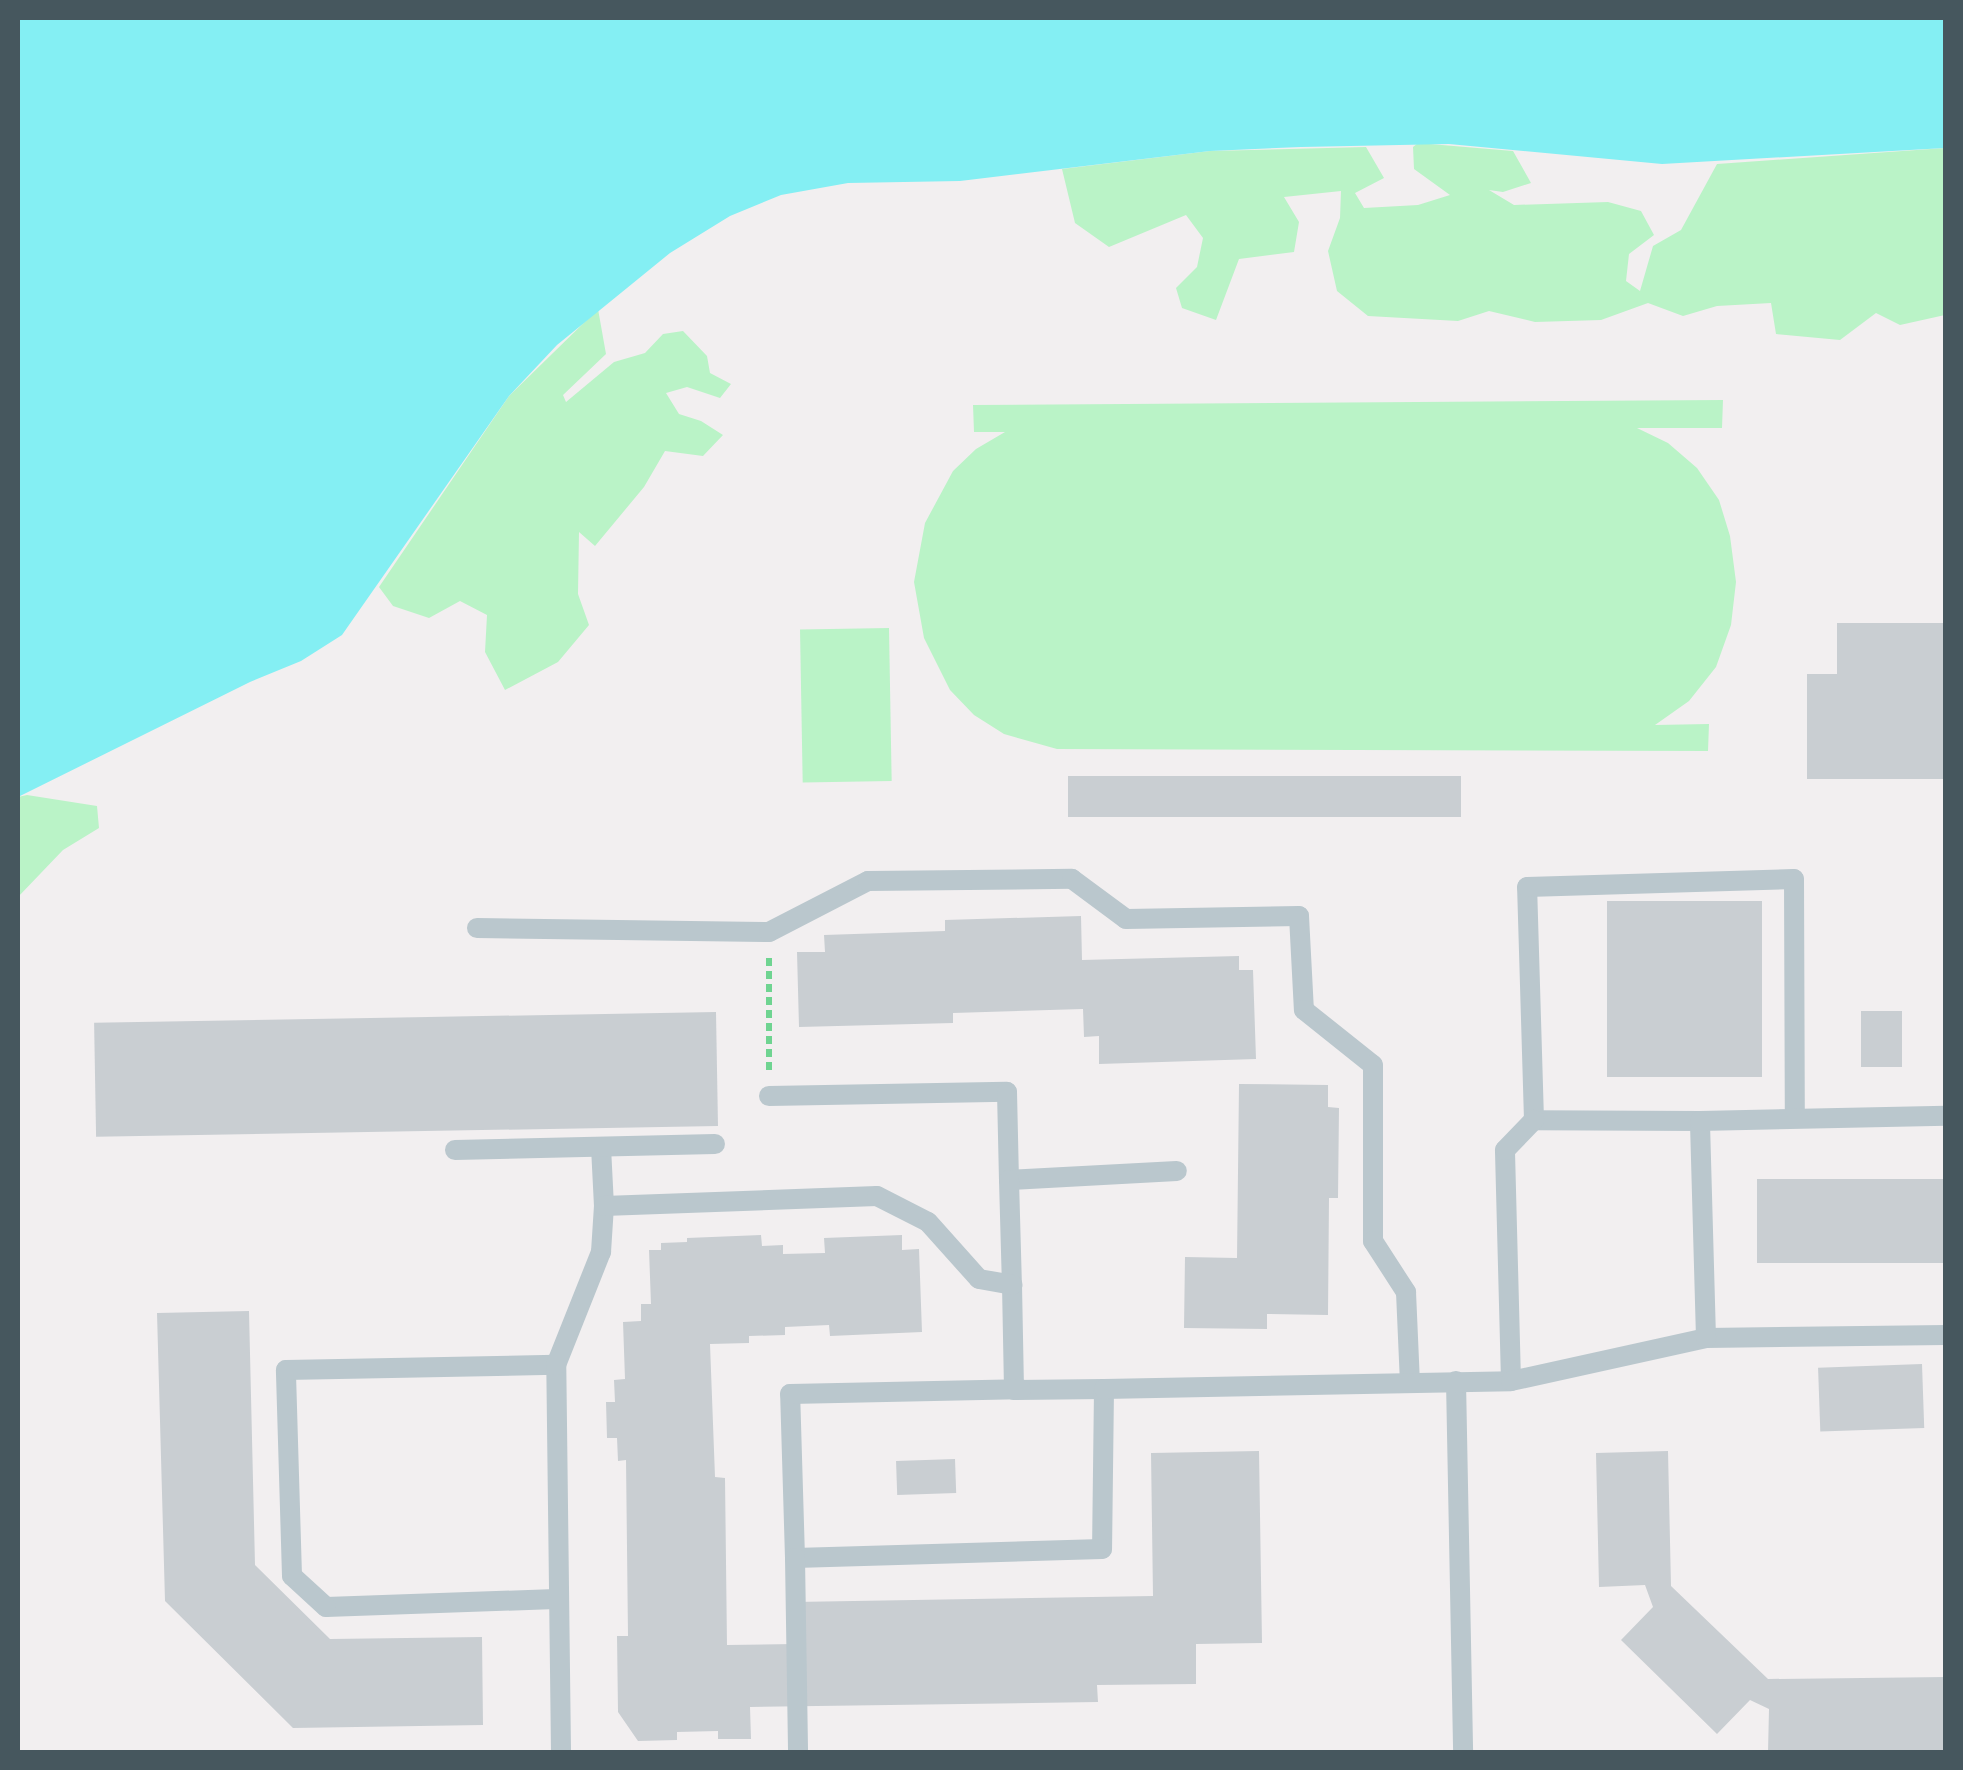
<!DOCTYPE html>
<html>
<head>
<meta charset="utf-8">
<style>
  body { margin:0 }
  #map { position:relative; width:1963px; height:1770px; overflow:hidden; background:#f2eff0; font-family:"Noto Sans",sans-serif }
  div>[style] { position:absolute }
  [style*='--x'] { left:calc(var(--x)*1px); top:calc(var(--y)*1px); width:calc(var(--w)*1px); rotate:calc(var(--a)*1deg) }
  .green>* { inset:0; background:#baf3c7; transform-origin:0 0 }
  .water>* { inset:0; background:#84eff3 }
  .building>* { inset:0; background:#c9ced2; transform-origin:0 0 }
  .path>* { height:6px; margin-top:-3px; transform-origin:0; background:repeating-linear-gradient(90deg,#6fd491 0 8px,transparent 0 13px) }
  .lane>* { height:20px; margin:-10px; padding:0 10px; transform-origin:10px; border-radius:10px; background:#bac7cd }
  span { translate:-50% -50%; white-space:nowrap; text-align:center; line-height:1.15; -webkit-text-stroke:9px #fff; paint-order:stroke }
  .frame { position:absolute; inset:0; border:20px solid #46575e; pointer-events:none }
</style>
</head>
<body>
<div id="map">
  <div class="green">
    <i style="clip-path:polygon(1418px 143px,1513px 151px,1531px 183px,1503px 192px,1489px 190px,1514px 205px,1608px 202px,1641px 211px,1654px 235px,1629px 254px,1626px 281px,1640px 291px,1653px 246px,1681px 230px,1717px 164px,1945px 148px,1945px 315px,1900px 325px,1876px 313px,1840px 340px,1776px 334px,1771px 303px,1717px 306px,1683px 316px,1648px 303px,1601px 320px,1535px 322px,1489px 311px,1458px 321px,1368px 316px,1337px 291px,1328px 251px,1340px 218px,1341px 191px,1284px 197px,1299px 222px,1294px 252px,1239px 259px,1216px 320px,1182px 308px,1176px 288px,1197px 267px,1203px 238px,1186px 215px,1109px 247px,1075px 223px,1062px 169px,1210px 151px,1366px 147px,1384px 178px,1355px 193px,1364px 208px,1418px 205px,1450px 195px,1414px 169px,1413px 147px)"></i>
    <i style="clip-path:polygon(598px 309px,606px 354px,563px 395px,566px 402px,614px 362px,645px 353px,663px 334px,683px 331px,707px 356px,710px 373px,731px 384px,720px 398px,687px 387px,666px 393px,679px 414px,701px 421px,723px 435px,703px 456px,665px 451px,644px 487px,595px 546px,579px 532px,578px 594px,589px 625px,558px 662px,505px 690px,485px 652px,487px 615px,460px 601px,429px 618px,393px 606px,379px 587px,509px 396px)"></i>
    <i style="clip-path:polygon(1723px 400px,1722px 428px,1637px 428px,1668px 443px,1697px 468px,1719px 500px,1730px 536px,1736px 582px,1731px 625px,1716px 667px,1689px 701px,1655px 725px,1709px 724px,1708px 751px,1057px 749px,1004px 734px,974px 715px,950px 690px,924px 638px,914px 582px,925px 523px,953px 471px,976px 449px,1005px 432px,974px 432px,973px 405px)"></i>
    <i style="left:889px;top:628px;width:153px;height:89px;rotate:89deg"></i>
    <i style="clip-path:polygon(27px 795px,97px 806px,99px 828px,63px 850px,18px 897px,18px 797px)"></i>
  </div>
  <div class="water">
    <i style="clip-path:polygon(18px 18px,1945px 18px,1945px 148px,1662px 164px,1449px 144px,1301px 147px,1210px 151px,960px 181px,848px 183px,781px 195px,730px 216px,670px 253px,557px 345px,509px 396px,342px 635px,301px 661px,250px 682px,18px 797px)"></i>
  </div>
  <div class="building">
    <i style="clip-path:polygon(1837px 623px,1946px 623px,1946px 779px,1807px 779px,1807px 674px,1837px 674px)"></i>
    <i style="left:1461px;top:776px;width:41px;height:393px;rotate:90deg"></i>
    <i style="left:1607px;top:901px;width:155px;height:176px"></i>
    <i style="clip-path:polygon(1081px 916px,1082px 960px,1239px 956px,1239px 970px,1253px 970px,1256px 1059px,1099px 1064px,1099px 1036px,1084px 1037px,1083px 1009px,953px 1013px,953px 1023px,799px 1027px,797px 952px,825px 952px,824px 935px,945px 931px,945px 920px)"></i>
    <i style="left:1861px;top:1011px;width:41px;height:56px"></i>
    <i style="left:716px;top:1012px;width:114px;height:622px;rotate:89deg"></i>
    <i style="clip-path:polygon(1239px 1084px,1328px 1085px,1328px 1107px,1339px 1108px,1338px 1198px,1329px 1198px,1328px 1315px,1267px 1314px,1267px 1329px,1184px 1328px,1185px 1257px,1237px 1258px)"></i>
    <i style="left:1946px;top:1179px;width:84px;height:189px;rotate:90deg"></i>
    <i style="clip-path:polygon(761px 1235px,762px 1246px,783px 1245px,783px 1254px,825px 1253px,824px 1238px,902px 1235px,902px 1250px,919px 1249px,922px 1332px,830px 1336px,829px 1325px,785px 1327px,785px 1335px,749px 1336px,749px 1343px,710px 1344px,715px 1477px,725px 1478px,727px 1645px,795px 1644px,794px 1602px,1153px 1596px,1151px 1453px,1259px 1451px,1262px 1643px,1196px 1644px,1196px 1684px,1097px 1685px,1098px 1702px,750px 1707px,751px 1739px,718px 1739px,718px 1731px,677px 1732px,677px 1740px,638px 1741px,618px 1712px,617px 1636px,628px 1636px,626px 1460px,618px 1461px,617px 1438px,607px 1438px,606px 1402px,615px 1402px,614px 1380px,625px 1379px,623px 1322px,641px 1321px,641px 1304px,651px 1304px,649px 1250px,661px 1250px,661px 1243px,687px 1242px,687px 1238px)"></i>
    <i style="clip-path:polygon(249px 1311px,255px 1565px,330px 1639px,482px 1637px,483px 1725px,293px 1728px,165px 1601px,157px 1313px)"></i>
    <i style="left:1922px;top:1364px;width:64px;height:104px;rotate:88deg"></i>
    <i style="clip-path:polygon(1668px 1451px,1671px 1586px,1768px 1679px,1946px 1677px,1946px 1752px,1768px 1752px,1769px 1709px,1750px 1700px,1717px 1734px,1621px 1640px,1653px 1607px,1645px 1585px,1599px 1587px,1596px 1453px)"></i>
    <i style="left:955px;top:1459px;width:34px;height:59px;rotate:88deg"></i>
  </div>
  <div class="path">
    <i style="--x:769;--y:958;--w:112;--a:90"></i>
  </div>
  <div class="lane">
    <i style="--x:477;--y:928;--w:292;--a:0.8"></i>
    <i style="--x:769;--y:932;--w:111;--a:-27.3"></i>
    <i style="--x:868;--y:881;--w:204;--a:-0.6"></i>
    <i style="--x:1072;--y:879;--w:67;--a:36.5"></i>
    <i style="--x:1126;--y:919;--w:173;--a:-1"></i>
    <i style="--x:1299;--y:916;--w:94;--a:87"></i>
    <i style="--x:1304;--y:1010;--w:88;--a:38.6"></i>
    <i style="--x:1373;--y:1065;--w:176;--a:90"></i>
    <i style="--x:1373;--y:1241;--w:61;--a:57.1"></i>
    <i style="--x:1406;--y:1292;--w:91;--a:87.5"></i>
    <i style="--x:769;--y:1096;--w:238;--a:-1"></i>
    <i style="--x:1007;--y:1092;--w:88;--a:88.7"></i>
    <i style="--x:1009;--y:1180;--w:168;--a:-3.1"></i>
    <i style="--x:1700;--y:1121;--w:166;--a:-179.7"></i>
    <i style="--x:1534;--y:1120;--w:233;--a:-91.7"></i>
    <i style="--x:1527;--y:887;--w:267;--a:-1.7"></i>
    <i style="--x:1794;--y:879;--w:238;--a:89.8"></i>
    <i style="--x:601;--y:1147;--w:59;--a:87.1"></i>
    <i style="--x:455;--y:1150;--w:260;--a:-1.3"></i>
    <i style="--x:1009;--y:1180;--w:105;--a:88.4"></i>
    <i style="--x:1012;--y:1285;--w:105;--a:88.9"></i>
    <i style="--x:1014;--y:1390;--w:90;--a:-0.6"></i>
    <i style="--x:1104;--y:1389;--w:160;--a:90.7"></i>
    <i style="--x:1102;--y:1549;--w:307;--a:178.3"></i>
    <i style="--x:795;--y:1558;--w:164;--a:-91.7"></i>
    <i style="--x:790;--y:1394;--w:231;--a:-1.2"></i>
    <i style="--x:1706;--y:1338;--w:240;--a:-0.7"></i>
    <i style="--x:1456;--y:1381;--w:371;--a:88.9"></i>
    <i style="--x:1511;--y:1381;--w:231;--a:-91.5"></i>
    <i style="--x:1505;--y:1150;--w:42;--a:-46"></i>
    <i style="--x:1104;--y:1389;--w:407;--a:-1.1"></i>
    <i style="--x:1511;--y:1381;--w:200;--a:-12.4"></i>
    <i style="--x:1706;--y:1338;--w:217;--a:-91.6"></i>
    <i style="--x:1700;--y:1121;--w:246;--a:-1.2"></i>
    <i style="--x:795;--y:1558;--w:194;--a:89.1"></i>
    <i style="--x:556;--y:1599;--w:230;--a:178"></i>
    <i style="--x:326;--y:1607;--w:46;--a:-137.6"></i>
    <i style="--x:292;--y:1576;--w:206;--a:-91.7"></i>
    <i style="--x:286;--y:1370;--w:270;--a:-1.1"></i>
    <i style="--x:561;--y:1752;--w:387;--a:-90.7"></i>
    <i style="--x:556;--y:1365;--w:122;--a:-68.3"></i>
    <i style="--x:601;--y:1252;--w:46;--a:-86.3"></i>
    <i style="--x:604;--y:1206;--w:273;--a:-2.1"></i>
    <i style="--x:877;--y:1196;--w:57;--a:27"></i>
    <i style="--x:928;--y:1222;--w:76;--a:48.2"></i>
    <i style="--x:979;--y:1279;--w:34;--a:10"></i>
  </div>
  <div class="frame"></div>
</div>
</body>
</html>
